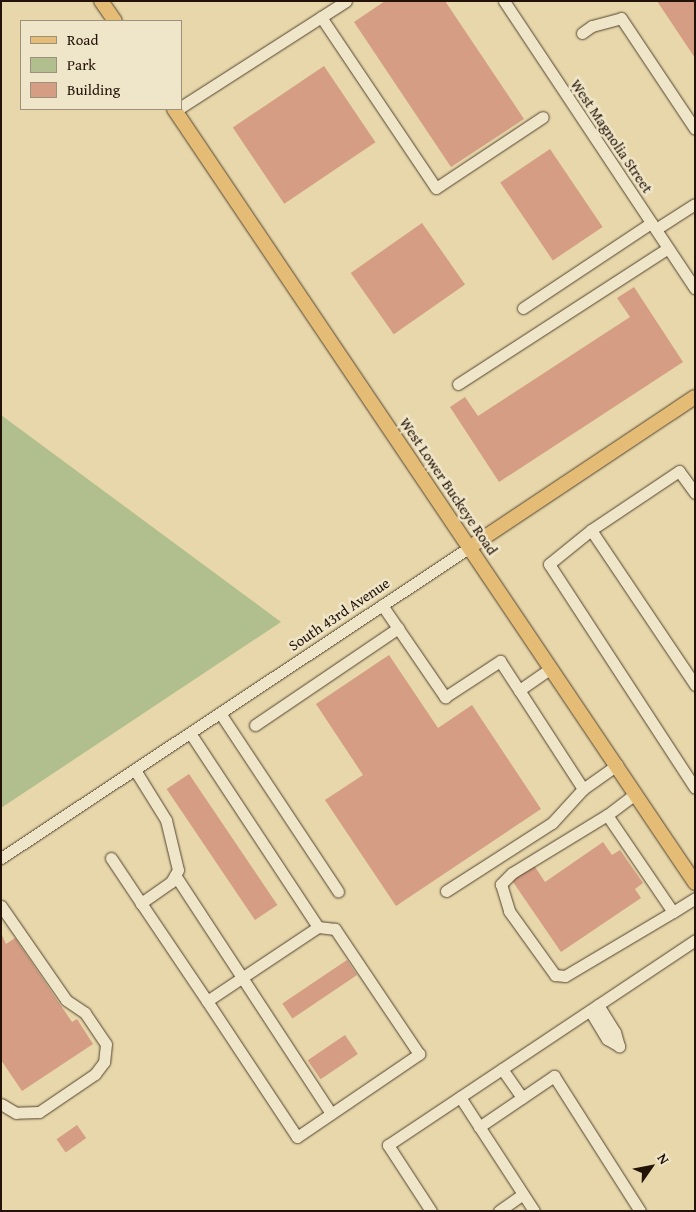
<!DOCTYPE html>
<html>
<head>
<meta charset="utf-8">
<style>
  body { margin:0 }
  #map { position:relative; width:696px; height:1212px; overflow:hidden; background:#e7d7aa; font-family:"Gentium Book Plus",serif }
  div>[style] { position:absolute }
  [style*='--x'] { left:calc(var(--x)*1px); top:calc(var(--y)*1px); width:calc(var(--w)*1px); rotate:calc(var(--a)*1deg) }
  .green>* { inset:0; background:#b0bf8d }
  .building>* { inset:0; background:#d49d84; transform-origin:0 0 }
  .roads { filter:drop-shadow(0 0 1px #534330) drop-shadow(0 0 1px #534330) }
  .minor>* { height:11px; margin:-5.5px; padding:0 5.5px; transform-origin:5.5px; border-radius:5.5px; background:#efe5c8 }
  .major>* { height:14px; margin:-7px; padding:0 7px; transform-origin:7px; border-radius:7px; background:#e4bc75 }
  span { translate:-50% -50%; white-space:nowrap; text-align:center; line-height:1.15; -webkit-text-stroke:5px #efe5c8; paint-order:stroke }
  .street-label { font-size:15px; color:#221207 }
  .frame { position:absolute; inset:0; border:2px solid #221207; pointer-events:none }
  .legend { position:absolute; left:20px; top:20px; width:162px; height:90px; box-sizing:border-box; background:#efe5c8; border:1px solid #9d917b; margin:0; padding:6px 9px; list-style:none; font-size:15px; color:#221207 }
  .legend li { display:flex; align-items:center; gap:10px; height:25px }
  .legend b { width:25px; border:1px solid #9d917b }
  .north { position:absolute; left:626px; top:1142px; width:50px; height:50px; -webkit-text-stroke:4px #efe5c8; paint-order:stroke; rotate:57deg; font-size:14px; font-weight:700; line-height:20px; text-align:center; color:#221207 }
  .north::after { content:''; display:block; margin:auto; width:18px; height:22px; background:#221207; clip-path:polygon(50% 0,100% 100%,50% 72%,0 100%) }
</style>
</head>
<body>
<div id="map">
  <div class="green">
    <i style="clip-path:polygon(1px 415px,281px 622px,1px 808px)"></i>
  </div>
  <div class="building">
    <i style="clip-path:polygon(385px 1px,445px 1px,524px 119px,451px 167px,354px 22px)"></i>
    <i style="clip-path:polygon(657px 1px,695px 1px,695px 58px)"></i>
    <i style="left:324px;top:66px;width:92px;height:110px;rotate:56deg"></i>
    <i style="left:550px;top:149px;width:94px;height:60px;rotate:56deg"></i>
    <i style="left:422px;top:223px;width:75px;height:87px;rotate:55deg"></i>
    <i style="clip-path:polygon(634px 287px,683px 362px,499px 482px,450px 407px,465px 397px,478px 416px,630px 317px,617px 298px)"></i>
    <i style="clip-path:polygon(389px 655px,438px 728px,472px 705px,541px 809px,396px 906px,325px 800px,363px 775px,316px 704px)"></i>
    <i style="left:189px;top:774px;width:158px;height:27px;rotate:56deg"></i>
    <i style="clip-path:polygon(603px 842px,612px 855px,620px 850px,643px 883px,635px 889px,641px 898px,561px 952px,511px 879px,533px 864px,545px 882px)"></i>
    <i style="clip-path:polygon(1px 933px,6px 944px,15px 938px,72px 1022px,77px 1019px,93px 1044px,22px 1091px,1px 1060px)"></i>
    <i style="left:347px;top:960px;width:18px;height:78px;rotate:56deg"></i>
    <i style="left:345px;top:1035px;width:23px;height:45px;rotate:56deg"></i>
    <i style="left:77px;top:1125px;width:16px;height:25px;rotate:55deg"></i>
  </div>
  <div class="roads">
    <div class="minor">
      <i style="--x:504;--y:1;--w:345;--a:56.4"></i>
      <i style="--x:321;--y:17;--w:206;--a:56.1"></i>
      <i style="--x:436;--y:188;--w:128;--a:-33.6"></i>
      <i style="--x:582;--y:33;--w:12;--a:-35"></i>
      <i style="--x:592;--y:26;--w:30;--a:-15"></i>
      <i style="--x:621;--y:18;--w:133;--a:56.3"></i>
      <i style="--x:181;--y:107;--w:196;--a:-32.7"></i>
      <i style="--x:656;--y:229;--w:46;--a:-32.7"></i>
      <i style="--x:523;--y:308;--w:154;--a:-33.6"></i>
      <i style="--x:458;--y:384;--w:250;--a:-32.9"></i>
      <i style="--x:695;--y:493;--w:27;--a:-126"></i>
      <i style="--x:679;--y:471;--w:106;--a:146.2"></i>
      <i style="--x:591;--y:530;--w:187;--a:56.1"></i>
      <i style="--x:591;--y:530;--w:54;--a:141"></i>
      <i style="--x:549;--y:564;--w:267;--a:56.9"></i>
      <i style="--x:382;--y:605;--w:112;--a:55.6"></i>
      <i style="--x:445;--y:697;--w:66;--a:-33.2"></i>
      <i style="--x:500;--y:661;--w:35;--a:57"></i>
      <i style="--x:551;--y:668;--w:39;--a:145"></i>
      <i style="--x:519;--y:690;--w:118;--a:57.1"></i>
      <i style="--x:583;--y:789;--w:42;--a:-35.2"></i>
      <i style="--x:220;--y:713;--w:214;--a:56.5"></i>
      <i style="--x:255;--y:725;--w:173;--a:-34.1"></i>
      <i style="--x:135;--y:770;--w:59;--a:58.2"></i>
      <i style="--x:166;--y:820;--w:51;--a:76.5"></i>
      <i style="--x:178;--y:870;--w:14;--a:120"></i>
      <i style="--x:171;--y:882;--w:37;--a:145"></i>
      <i style="--x:141;--y:903;--w:118;--a:56"></i>
      <i style="--x:207;--y:1001;--w:133;--a:-33.7"></i>
      <i style="--x:318;--y:927;--w:232;--a:-123.4"></i>
      <i style="--x:635;--y:794;--w:35;--a:143"></i>
      <i style="--x:607;--y:815;--w:117;--a:55.8"></i>
      <i style="--x:673;--y:912;--w:26;--a:-32"></i>
      <i style="--x:607;--y:815;--w:111;--a:148.6"></i>
      <i style="--x:512;--y:873;--w:16;--a:135"></i>
      <i style="--x:501;--y:884;--w:28;--a:73"></i>
      <i style="--x:509;--y:911;--w:79;--a:54.3"></i>
      <i style="--x:555;--y:975;--w:10;--a:6"></i>
      <i style="--x:565;--y:976;--w:126;--a:-30.7"></i>
      <i style="--x:1;--y:858;--w:563;--a:-33.55"></i>
      <i style="--x:111;--y:858;--w:54;--a:56.3"></i>
      <i style="--x:175;--y:875;--w:285;--a:56.8"></i>
      <i style="--x:446;--y:891;--w:126;--a:-32.7"></i>
      <i style="--x:552;--y:823;--w:46;--a:-47.6"></i>
      <i style="--x:1;--y:906;--w:114;--a:55.3"></i>
      <i style="--x:66;--y:1000;--w:23;--a:34"></i>
      <i style="--x:85;--y:1013;--w:37;--a:56"></i>
      <i style="--x:106;--y:1044;--w:18;--a:96"></i>
      <i style="--x:104;--y:1062;--w:15;--a:127"></i>
      <i style="--x:95;--y:1074;--w:68;--a:145.8"></i>
      <i style="--x:39;--y:1112;--w:23;--a:178"></i>
      <i style="--x:16;--y:1113;--w:17;--a:-149"></i>
      <i style="--x:207;--y:1001;--w:163;--a:56.5"></i>
      <i style="--x:297;--y:1137;--w:148;--a:-34.2"></i>
      <i style="--x:419;--y:1054;--w:151;--a:-123.9"></i>
      <i style="--x:335;--y:929;--w:17;--a:-173"></i>
      <i style="--x:598;--y:1005;--w:32;--a:58"></i>
      <i style="--x:615;--y:1032;--w:15;--a:74"></i>
      <i style="--x:590;--y:1011;--w:33;--a:59"></i>
      <i style="--x:607;--y:1039;--w:14;--a:30"></i>
      <i style="--x:502;--y:1069;--w:35;--a:55"></i>
      <i style="--x:460;--y:1097;--w:136;--a:57"></i>
      <i style="--x:479;--y:1127;--w:91;--a:-34.2"></i>
      <i style="--x:554;--y:1076;--w:160;--a:57.5"></i>
      <i style="--x:431;--y:1211;--w:79;--a:-123.1"></i>
      <i style="--x:388;--y:1145;--w:369;--a:-33.7"></i>
      <i style="--x:499;--y:1211;--w:29;--a:-35"></i>
    </div>
    <div class="major">
      <i style="--x:101;--y:1;--w:24;--a:55"></i>
      <i style="--x:174;--y:109;--w:933;--a:56.05"></i>
      <i style="--x:470;--y:547;--w:270;--a:-33.7"></i>
    </div>
  </div>
  <div class="street-label">
    <span style="left:612px;top:136px;rotate:56deg">West Magnolia Street</span>
    <span style="left:449px;top:486px;rotate:56deg">West Lower Buckeye Road</span>
    <span style="left:339px;top:614px;rotate:-34deg">South 43rd Avenue</span>
  </div>
  <div class="frame"></div>
  <ul class="legend">
  <li><b style="height:6px;background:#e4bc75"></b>Road</li>
  <li><b style="height:14px;background:#b0bf8d"></b>Park</li>
  <li><b style="height:14px;background:#d49d84"></b>Building</li>
  </ul>
  <div class="north">N</div>
</div>
</body>
</html>
